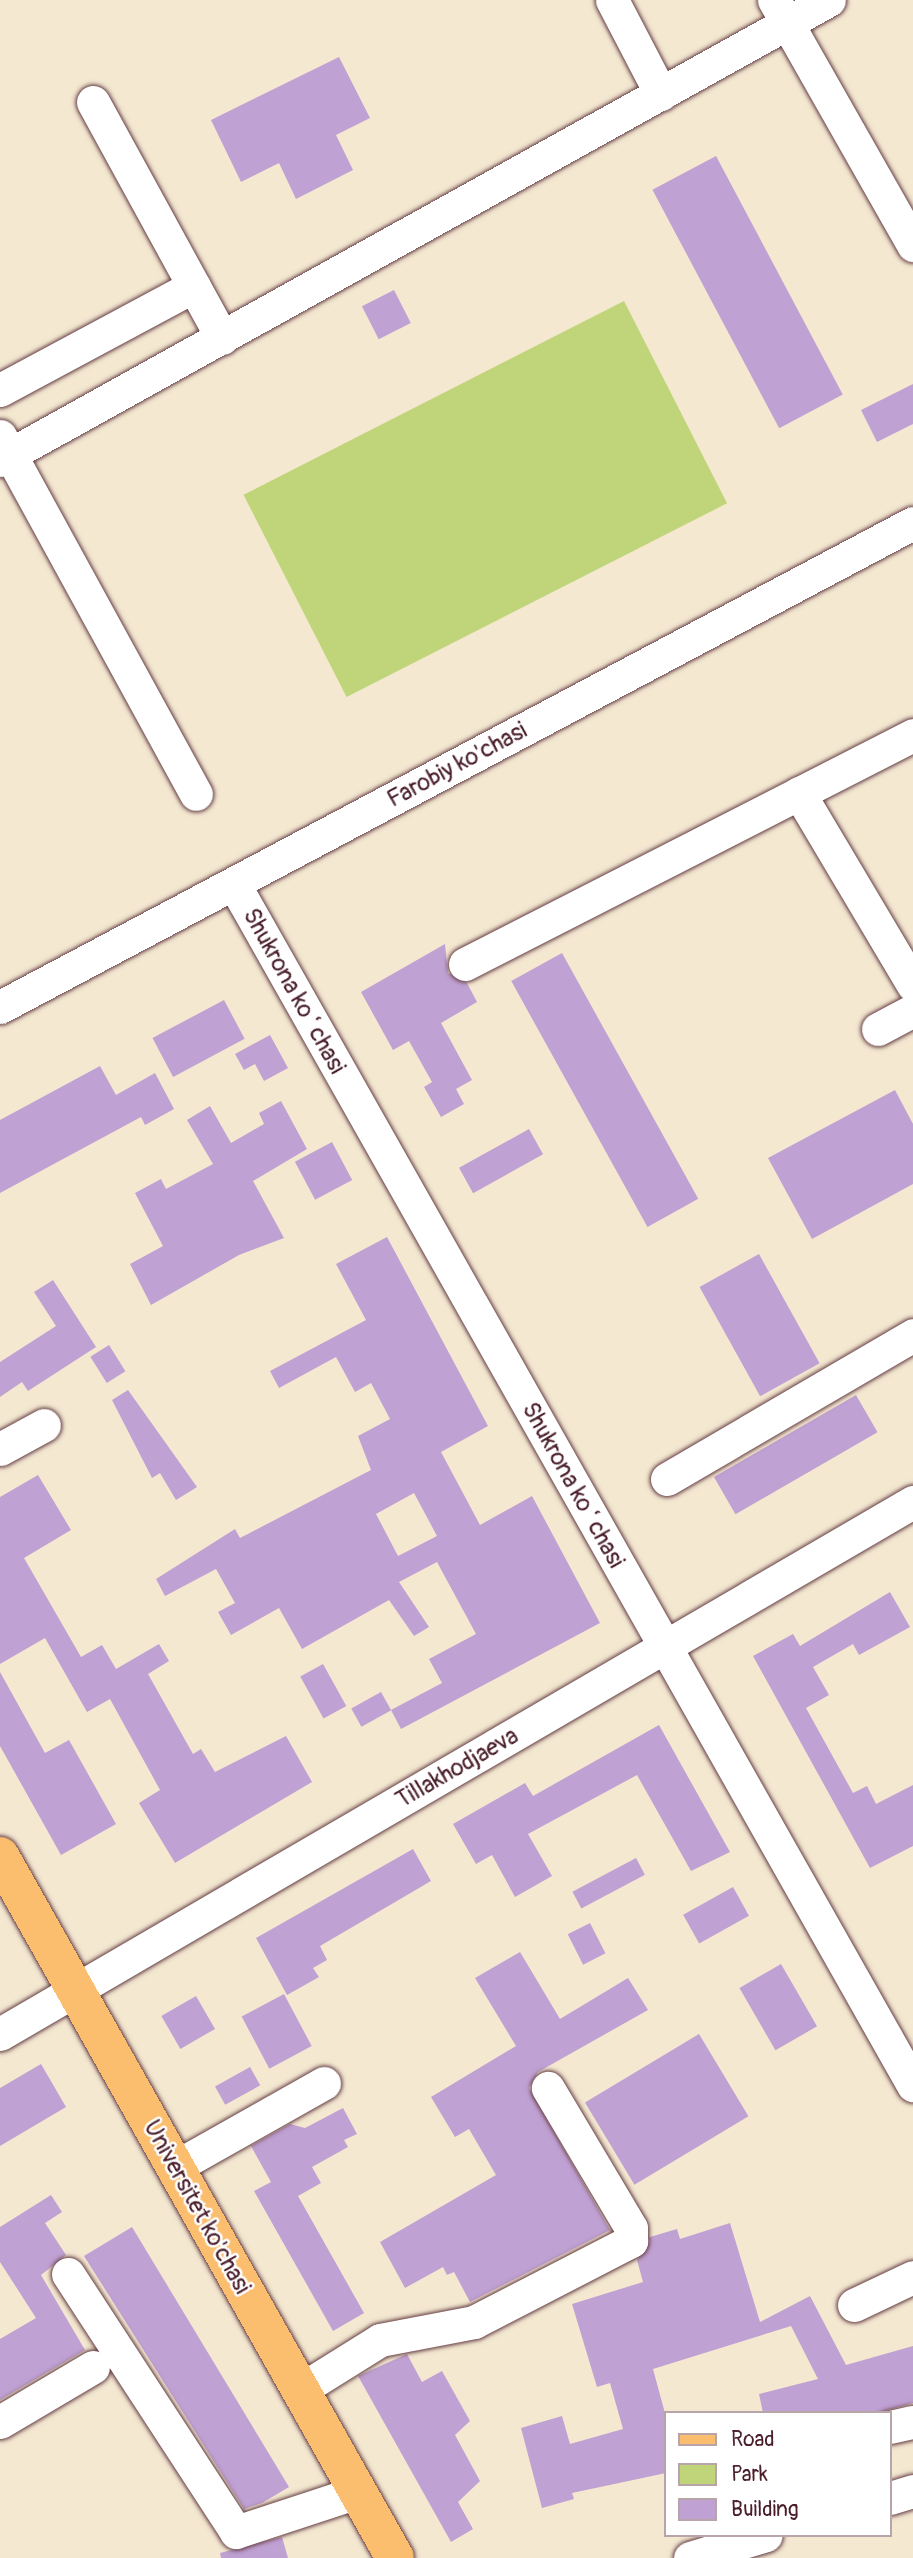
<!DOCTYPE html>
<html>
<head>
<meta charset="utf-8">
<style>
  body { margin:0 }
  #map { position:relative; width:913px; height:2558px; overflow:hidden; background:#f4e8d1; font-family:Pangolin,sans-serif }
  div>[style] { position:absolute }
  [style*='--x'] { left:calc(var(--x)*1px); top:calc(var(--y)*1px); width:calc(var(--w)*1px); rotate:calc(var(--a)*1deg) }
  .green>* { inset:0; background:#c0d579; transform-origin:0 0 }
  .building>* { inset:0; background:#c0a1d3; transform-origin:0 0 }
  .roads { filter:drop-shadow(0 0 2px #643d44) drop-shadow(0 0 2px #643d44) }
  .minor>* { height:33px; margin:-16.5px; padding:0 16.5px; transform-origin:16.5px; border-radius:16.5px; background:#fff }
  .major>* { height:38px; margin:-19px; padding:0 19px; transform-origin:19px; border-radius:19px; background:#fbbd6e }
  span { translate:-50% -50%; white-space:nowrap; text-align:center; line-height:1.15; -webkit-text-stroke:5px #fff; paint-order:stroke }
  .street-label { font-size:24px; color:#4a1f2b }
  .legend { position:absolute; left:664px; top:2411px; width:228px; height:126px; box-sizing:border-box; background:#fff; border:2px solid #b7a5aa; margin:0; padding:9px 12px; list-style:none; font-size:21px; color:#4a1f2b }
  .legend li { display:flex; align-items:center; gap:14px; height:35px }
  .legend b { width:35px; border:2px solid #b7a5aa }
</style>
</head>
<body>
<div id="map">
  <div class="green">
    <i style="left:624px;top:301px;width:227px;height:427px;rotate:63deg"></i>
  </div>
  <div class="building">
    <i style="clip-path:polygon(339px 57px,370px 118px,336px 135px,353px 170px,296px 199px,279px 163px,241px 182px,211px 120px)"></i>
    <i style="left:716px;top:156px;width:270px;height:72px;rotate:62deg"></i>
    <i style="left:394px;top:290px;width:37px;height:36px;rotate:63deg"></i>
    <i style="clip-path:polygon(913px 384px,913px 424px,877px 442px,861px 410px)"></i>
    <i style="clip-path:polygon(445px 944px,448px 973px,467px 983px,477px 1002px,441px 1023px,472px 1080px,456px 1089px,464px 1104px,441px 1117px,424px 1087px,432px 1082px,409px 1041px,393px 1050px,361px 992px)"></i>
    <i style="left:562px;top:953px;width:281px;height:58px;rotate:61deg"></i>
    <i style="left:224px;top:1000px;width:44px;height:81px;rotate:62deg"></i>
    <i style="clip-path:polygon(270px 1035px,288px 1068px,264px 1081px,255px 1064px,244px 1070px,235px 1054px)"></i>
    <i style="clip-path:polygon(100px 1066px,116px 1095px,155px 1073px,174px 1109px,145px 1125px,141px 1117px,0 1193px,0 1120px)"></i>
    <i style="clip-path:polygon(895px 1090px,913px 1124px,913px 1184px,812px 1239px,768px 1158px)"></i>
    <i style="clip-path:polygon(281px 1101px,307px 1149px,253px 1181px,284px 1238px,239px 1255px,151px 1305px,130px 1264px,163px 1246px,135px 1193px,161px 1179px,166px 1189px,213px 1164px,187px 1120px,210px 1106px,231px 1143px,264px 1124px,259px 1113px)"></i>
    <i style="left:529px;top:1129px;width:29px;height:80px;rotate:61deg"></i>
    <i style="left:332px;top:1142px;width:43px;height:42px;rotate:62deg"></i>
    <i style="clip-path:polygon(evenodd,387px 1237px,488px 1426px,441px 1452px,480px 1525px,532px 1496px,600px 1623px,401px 1729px,391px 1710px,442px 1683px,429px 1659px,476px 1634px,437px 1562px,399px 1582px,429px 1627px,414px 1636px,389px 1600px,302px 1649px,279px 1608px,231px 1635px,218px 1612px,235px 1603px,216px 1569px,165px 1596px,156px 1579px,235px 1529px,240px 1538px,371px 1470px,358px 1436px,390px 1419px,371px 1383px,355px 1392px,336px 1357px,279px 1388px,270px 1371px,366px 1320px,336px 1264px,387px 1237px,414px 1493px,437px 1536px,398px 1556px,376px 1514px,414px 1493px)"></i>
    <i style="left:759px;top:1254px;width:125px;height:68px;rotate:61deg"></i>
    <i style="clip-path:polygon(53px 1280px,96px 1347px,28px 1391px,22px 1382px,0 1397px,0 1362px,56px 1326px,34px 1292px)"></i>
    <i style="left:109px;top:1345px;width:31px;height:22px;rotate:58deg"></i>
    <i style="clip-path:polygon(128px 1390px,197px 1487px,176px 1500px,160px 1473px,152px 1478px,112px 1400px)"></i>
    <i style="left:856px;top:1395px;width:43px;height:164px;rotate:60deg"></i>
    <i style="clip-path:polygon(38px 1475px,71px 1530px,24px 1558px,81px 1657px,102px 1645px,116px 1669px,159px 1644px,169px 1661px,148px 1674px,193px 1754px,201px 1749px,215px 1772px,286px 1736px,312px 1782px,175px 1863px,139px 1803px,160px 1790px,110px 1699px,87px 1712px,45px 1638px,0 1664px,0 1497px)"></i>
    <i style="clip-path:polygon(890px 1592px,910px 1627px,859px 1655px,853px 1644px,813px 1667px,829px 1695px,806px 1708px,853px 1793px,867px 1786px,876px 1804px,913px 1785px,913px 1846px,870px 1868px,753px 1656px,793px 1634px,800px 1646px)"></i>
    <i style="left:323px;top:1664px;width:48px;height:26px;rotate:61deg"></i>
    <i style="clip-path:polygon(0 1672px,45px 1753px,69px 1740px,116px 1824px,61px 1855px,0 1746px)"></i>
    <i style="left:381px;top:1692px;width:21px;height:34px;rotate:61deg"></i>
    <i style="clip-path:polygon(659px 1725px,730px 1852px,691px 1871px,637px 1775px,528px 1834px,552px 1876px,515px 1897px,492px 1855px,476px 1864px,453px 1824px,525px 1783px,533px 1796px)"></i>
    <i style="clip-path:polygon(413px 1849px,431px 1881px,320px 1946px,327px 1960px,313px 1968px,319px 1977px,287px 1995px,256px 1938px)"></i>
    <i style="left:636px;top:1858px;width:19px;height:72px;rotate:62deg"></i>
    <i style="left:733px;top:1887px;width:33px;height:57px;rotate:61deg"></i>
    <i style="left:590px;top:1923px;width:34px;height:25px;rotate:63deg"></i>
    <i style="clip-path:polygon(520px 1952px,560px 2019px,628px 1978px,648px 2010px,538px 2072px,529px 2088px,610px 2230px,470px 2302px,454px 2272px,447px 2275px,443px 2267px,405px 2288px,380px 2242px,496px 2175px,469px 2129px,455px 2137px,431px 2097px,516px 2046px,475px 1978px)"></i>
    <i style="left:781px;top:1964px;width:72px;height:48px;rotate:60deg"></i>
    <i style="left:284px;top:1994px;width:59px;height:48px;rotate:62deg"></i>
    <i style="left:196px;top:1996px;width:38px;height:40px;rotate:60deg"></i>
    <i style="left:699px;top:2034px;width:96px;height:133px;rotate:59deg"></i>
    <i style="clip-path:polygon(41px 2064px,66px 2107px,0 2146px,0 2088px)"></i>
    <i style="left:250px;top:2067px;width:21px;height:40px;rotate:61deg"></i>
    <i style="clip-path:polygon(343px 2108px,357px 2134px,344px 2140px,348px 2147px,312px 2167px,321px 2183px,298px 2196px,364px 2313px,333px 2331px,254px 2191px,271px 2182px,251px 2146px,290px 2124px,305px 2128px)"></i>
    <i style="clip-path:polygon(51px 2195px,62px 2212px,45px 2223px,66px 2255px,41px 2275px,85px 2350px,0 2400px,0 2339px,36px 2318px,0 2262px,0 2227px)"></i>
    <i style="clip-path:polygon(730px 2223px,760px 2322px,810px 2296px,846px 2365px,913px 2346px,913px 2403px,877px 2413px,763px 2413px,759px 2394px,818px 2379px,791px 2326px,653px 2369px,666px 2417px,666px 2473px,572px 2493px,574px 2499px,542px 2508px,521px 2428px,562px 2416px,570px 2444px,623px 2429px,610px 2383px,597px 2387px,572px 2304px,643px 2282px,637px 2260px,650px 2237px,677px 2229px,680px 2239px)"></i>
    <i style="clip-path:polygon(132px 2227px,289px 2487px,262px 2503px,244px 2509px,84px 2256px)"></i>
    <i style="clip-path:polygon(407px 2354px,422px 2382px,442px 2371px,470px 2421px,455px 2435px,480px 2481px,458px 2502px,473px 2529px,451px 2542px,358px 2376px)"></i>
    <i style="clip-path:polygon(282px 2537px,288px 2558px,221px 2558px,220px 2553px)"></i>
  </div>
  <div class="roads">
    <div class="minor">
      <i style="--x:612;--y:0;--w:106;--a:62.5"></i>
      <i style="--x:774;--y:0;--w:282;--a:60.4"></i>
      <i style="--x:93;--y:102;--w:269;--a:61.3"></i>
      <i style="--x:0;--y:390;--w:220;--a:-28.2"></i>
      <i style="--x:0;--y:436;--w:408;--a:61.3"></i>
      <i style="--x:0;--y:460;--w:948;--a:-29.03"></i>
      <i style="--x:799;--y:793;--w:223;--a:59.3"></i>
      <i style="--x:234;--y:884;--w:1380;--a:60.52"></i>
      <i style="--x:465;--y:964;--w:503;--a:-27.07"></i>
      <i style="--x:0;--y:1007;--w:1033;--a:-27.93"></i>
      <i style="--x:878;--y:1029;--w:40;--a:-28"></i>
      <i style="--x:0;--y:1449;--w:50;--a:-28.6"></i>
      <i style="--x:667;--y:1479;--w:285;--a:-30.3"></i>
      <i style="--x:0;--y:2034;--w:1057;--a:-30.23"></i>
      <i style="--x:175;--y:2167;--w:171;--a:-29.4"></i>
      <i style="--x:68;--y:2274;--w:308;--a:56.9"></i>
      <i style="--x:236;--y:2532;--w:128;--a:-18.2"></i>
      <i style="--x:854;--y:2305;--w:65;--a:-25.4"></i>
      <i style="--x:300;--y:2390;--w:94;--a:-32"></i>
      <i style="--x:380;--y:2340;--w:96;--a:-10.8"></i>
      <i style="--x:474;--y:2322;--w:177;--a:-27.3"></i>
      <i style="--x:631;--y:2241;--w:13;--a:-90"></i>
      <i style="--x:631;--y:2228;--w:163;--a:-120.7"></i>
      <i style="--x:0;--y:2422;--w:108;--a:-30.6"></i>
      <i style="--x:890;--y:2427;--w:22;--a:-13"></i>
      <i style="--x:890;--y:2498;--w:24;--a:-17"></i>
      <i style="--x:690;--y:2558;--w:79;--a:-16.8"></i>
    </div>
    <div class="major">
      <i style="--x:0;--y:1856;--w:805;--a:60.63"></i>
    </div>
  </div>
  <div class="street-label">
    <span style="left:457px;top:765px;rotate:-28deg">Farobiy ko'chasi</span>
    <span style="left:294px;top:991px;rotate:61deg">Shukrona koʻchasi</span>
    <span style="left:573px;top:1485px;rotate:61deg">Shukrona koʻchasi</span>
    <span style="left:457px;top:1768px;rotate:-30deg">Tillakhodjaeva</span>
    <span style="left:197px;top:2207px;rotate:61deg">Universitet ko'chasi</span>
  </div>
  <ul class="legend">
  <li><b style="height:9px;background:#fbbd6e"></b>Road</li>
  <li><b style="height:19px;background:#c0d579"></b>Park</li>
  <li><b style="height:19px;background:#c0a1d3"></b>Building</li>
  </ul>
</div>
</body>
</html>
